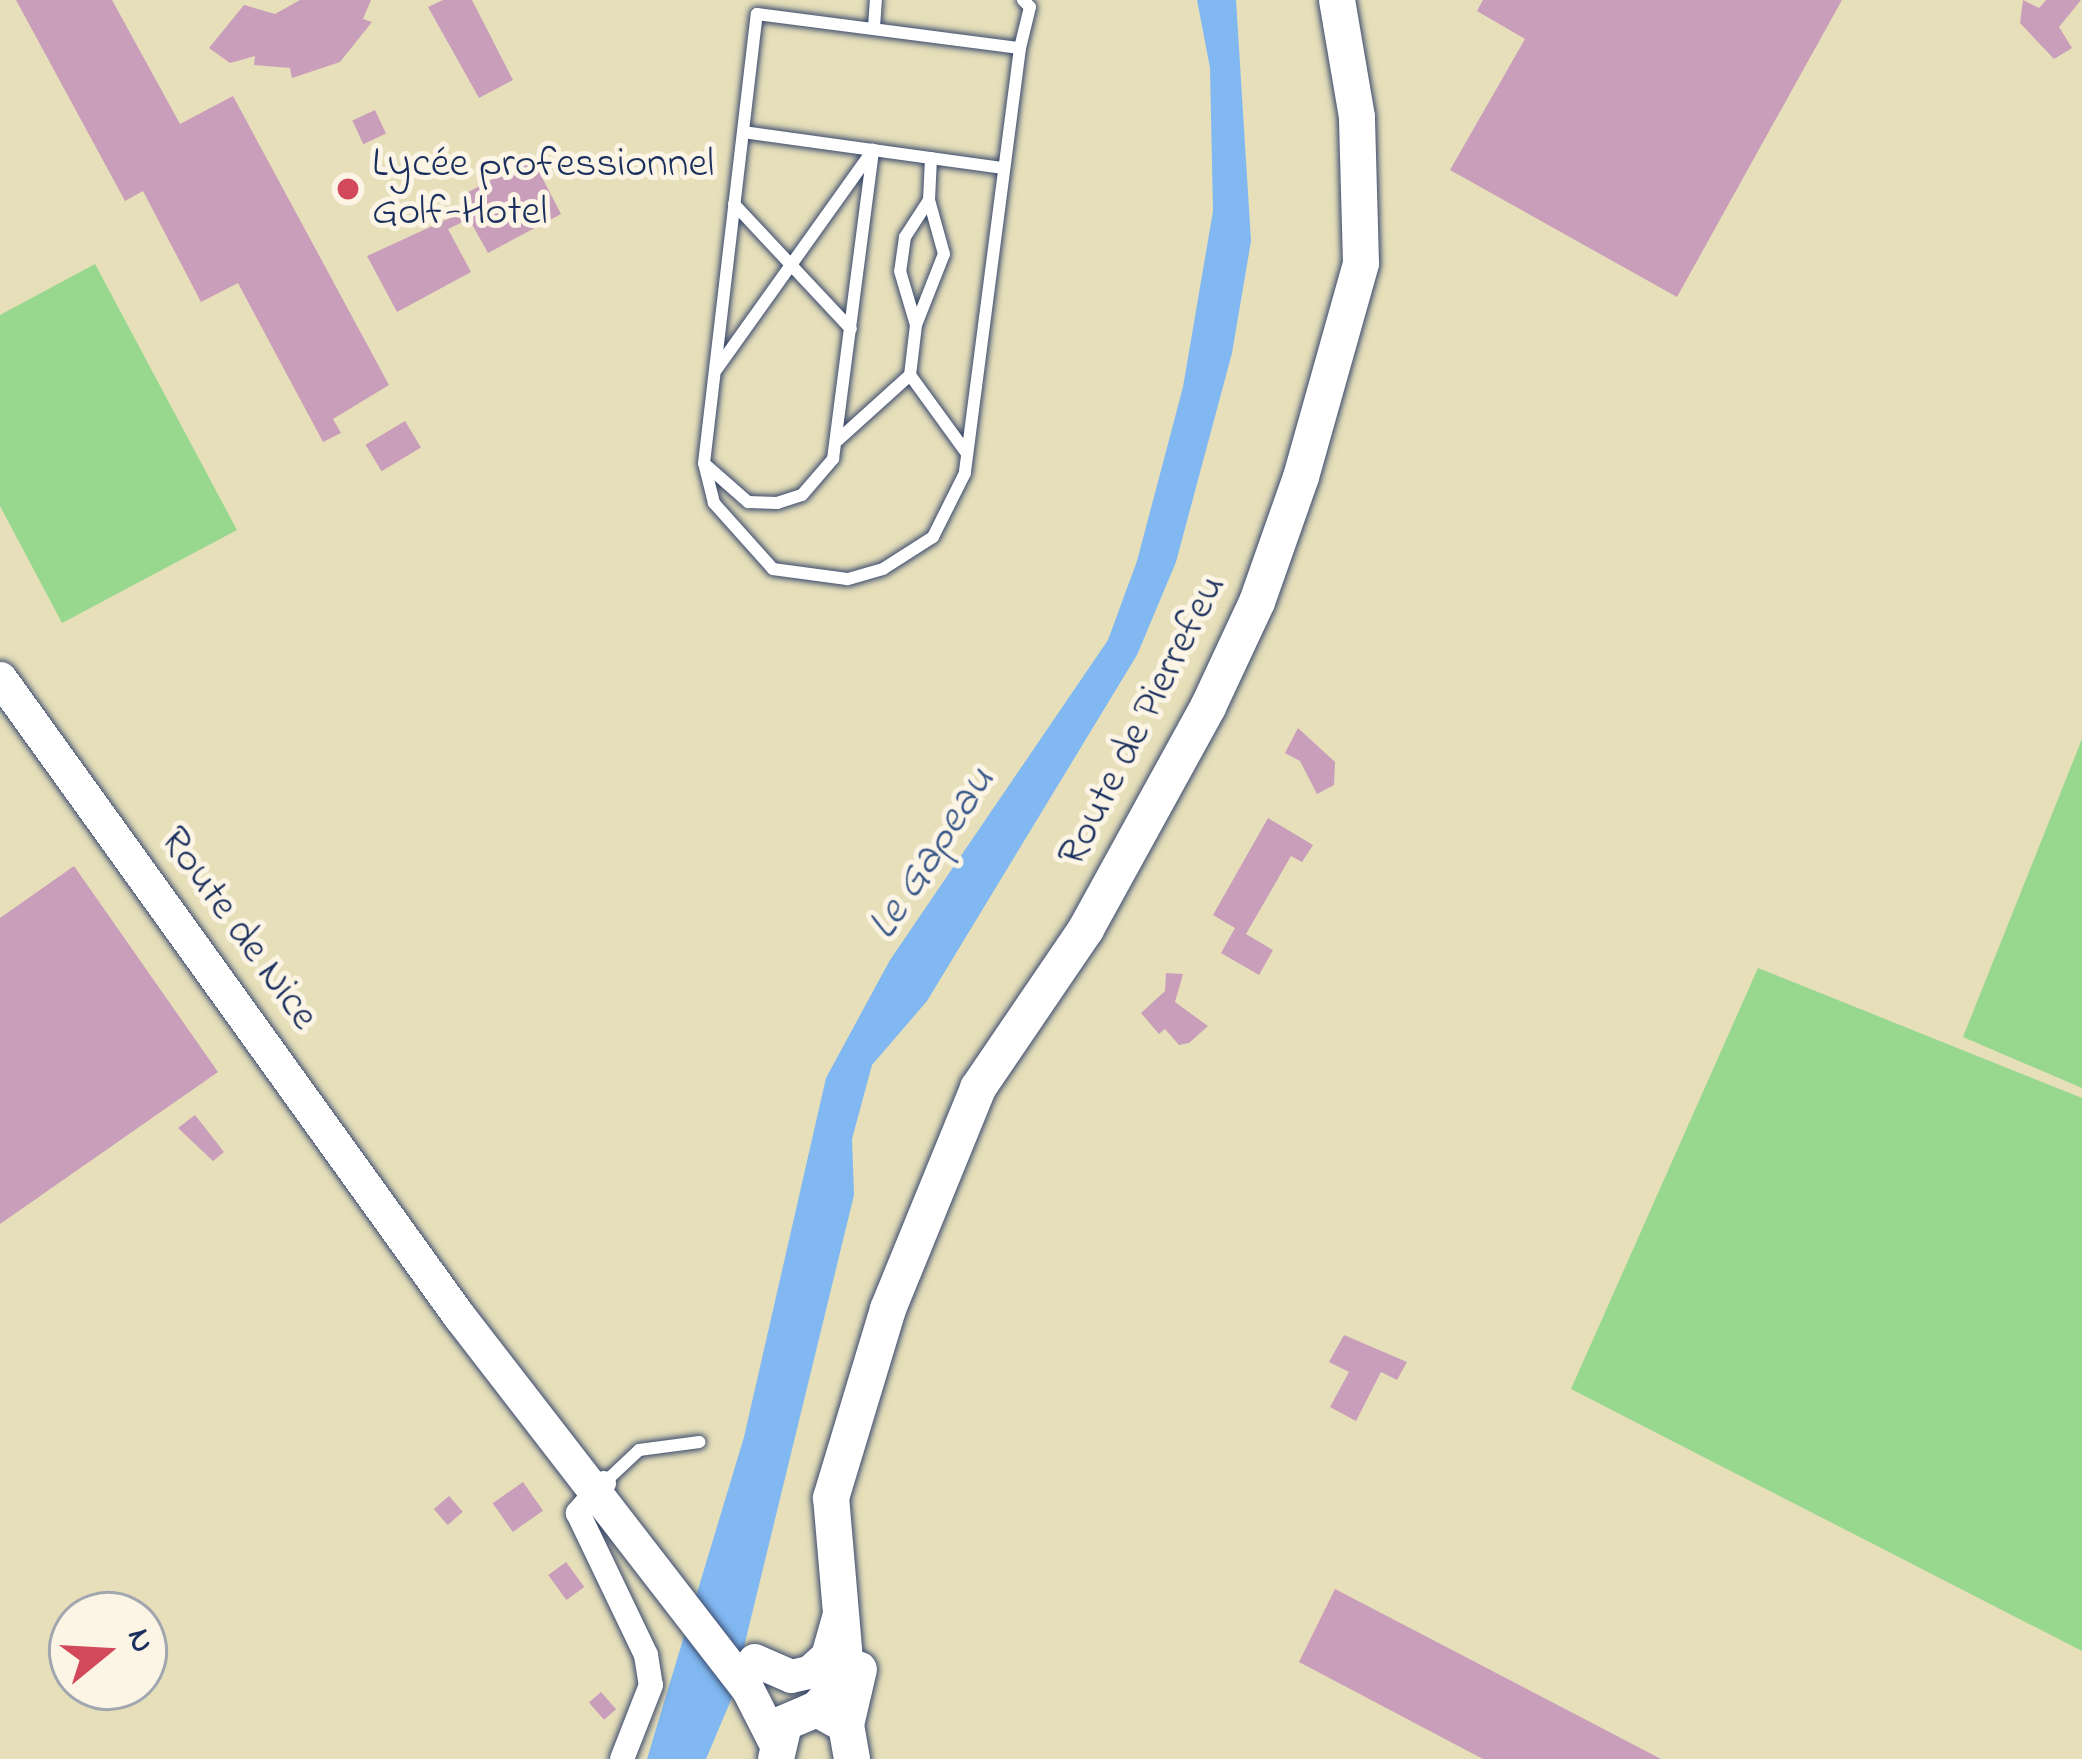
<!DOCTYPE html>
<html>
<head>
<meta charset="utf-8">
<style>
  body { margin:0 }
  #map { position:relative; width:2082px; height:1759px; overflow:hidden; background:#e6dfba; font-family:"Indie Flower",sans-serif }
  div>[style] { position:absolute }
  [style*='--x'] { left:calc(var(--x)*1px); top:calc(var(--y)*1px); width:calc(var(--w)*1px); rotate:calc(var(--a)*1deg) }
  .green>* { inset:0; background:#97d88e }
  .water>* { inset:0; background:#81b8f1 }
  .building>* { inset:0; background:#c99eba; transform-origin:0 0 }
  .roads { filter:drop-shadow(0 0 3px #39496c) drop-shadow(0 0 3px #39496c) }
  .service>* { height:12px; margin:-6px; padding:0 6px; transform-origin:6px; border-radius:6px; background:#fff }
  .minor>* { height:24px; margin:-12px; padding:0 12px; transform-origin:12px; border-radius:12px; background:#fff }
  .secondary>* { height:33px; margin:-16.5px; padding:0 16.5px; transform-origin:16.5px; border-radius:16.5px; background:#fff }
  .primary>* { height:36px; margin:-18px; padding:0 18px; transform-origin:18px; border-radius:18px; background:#fff }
  .dots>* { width:33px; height:33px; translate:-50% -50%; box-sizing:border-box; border:6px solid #fcf5e5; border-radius:50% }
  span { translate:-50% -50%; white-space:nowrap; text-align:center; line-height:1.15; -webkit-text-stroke:10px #fcf5e5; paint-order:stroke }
  .poi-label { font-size:42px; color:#1b2f5e }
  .left { translate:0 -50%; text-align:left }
  .street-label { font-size:42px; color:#1b2f5e }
  .water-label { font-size:45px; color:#3a588a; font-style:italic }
  .north { position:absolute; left:48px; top:1591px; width:120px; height:120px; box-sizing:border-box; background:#fcf5e5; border:3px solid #a2a6af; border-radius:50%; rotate:72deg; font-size:33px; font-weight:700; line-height:48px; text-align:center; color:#1b2f5e }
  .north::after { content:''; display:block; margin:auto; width:42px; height:54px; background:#d1495b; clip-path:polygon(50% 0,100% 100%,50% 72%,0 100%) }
</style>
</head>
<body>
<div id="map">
  <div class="green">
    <i style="clip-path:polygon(95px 264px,237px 530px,62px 623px,0 506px,0 315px)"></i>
    <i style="clip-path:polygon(2082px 739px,2082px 1088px,1963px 1037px)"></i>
    <i style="clip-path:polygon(1758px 968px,2082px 1098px,2082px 1651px,1571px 1389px)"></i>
  </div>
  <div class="water">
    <i style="clip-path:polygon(1197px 0,1236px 0,1251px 241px,1232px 353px,1176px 562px,1137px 655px,927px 1001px,872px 1065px,852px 1139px,854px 1195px,731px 1700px,706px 1759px,647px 1759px,744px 1437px,826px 1078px,890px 960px,1108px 640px,1137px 561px,1183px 387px,1213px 211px,1210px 68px)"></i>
  </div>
  <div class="building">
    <i style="clip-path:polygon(16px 0,112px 0,180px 124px,233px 96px,389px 385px,333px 419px,341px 433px,323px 442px,238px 283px,201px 302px,143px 191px,125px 201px)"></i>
    <i style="clip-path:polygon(300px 0,371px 0,363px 19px,372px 22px,340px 62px,292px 78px,290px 68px,254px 65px,255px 56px,230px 63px,209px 48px,244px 5px,275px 14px)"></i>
    <i style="clip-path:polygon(443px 0,472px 0,513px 80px,479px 98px,428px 7px)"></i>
    <i style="clip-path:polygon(1483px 0,1842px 0,1677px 297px,1450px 170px,1525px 39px,1477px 11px)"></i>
    <i style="clip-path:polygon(2023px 0,2039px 8px,2046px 0,2081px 0,2059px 27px,2072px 48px,2054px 59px,2020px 23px)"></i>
    <i style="left:375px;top:110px;width:26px;height:25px;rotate:65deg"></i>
    <i style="clip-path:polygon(532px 158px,561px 214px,488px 253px,469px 219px,448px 229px,471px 272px,397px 312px,367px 256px,465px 211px,459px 197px)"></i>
    <i style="left:405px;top:421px;width:31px;height:46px;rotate:59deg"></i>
    <i style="clip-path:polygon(1298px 728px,1335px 762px,1334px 785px,1317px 794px,1300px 761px,1285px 753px)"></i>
    <i style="clip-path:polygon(1268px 818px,1313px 845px,1302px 862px,1291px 856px,1246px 934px,1273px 950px,1259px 975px,1221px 953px,1235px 928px,1213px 915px)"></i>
    <i style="clip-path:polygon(74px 866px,218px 1072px,0 1224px,0 918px)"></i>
    <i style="clip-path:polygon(1166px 973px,1183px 974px,1175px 1002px,1208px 1026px,1189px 1043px,1179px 1045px,1165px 1029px,1159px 1034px,1141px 1013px,1165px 991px)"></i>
    <i style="clip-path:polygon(195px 1115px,224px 1152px,213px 1161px,178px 1128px)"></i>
    <i style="clip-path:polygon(1344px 1335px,1407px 1362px,1397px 1380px,1381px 1372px,1356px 1421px,1330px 1407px,1349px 1372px,1329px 1362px)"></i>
    <i style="left:523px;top:1482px;width:35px;height:37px;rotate:55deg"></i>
    <i style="left:449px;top:1496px;width:21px;height:20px;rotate:49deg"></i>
    <i style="left:566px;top:1562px;width:31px;height:22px;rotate:54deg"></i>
    <i style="clip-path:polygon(1335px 1589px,1661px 1759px,1483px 1759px,1299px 1662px)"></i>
    <i style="left:601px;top:1692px;width:23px;height:16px;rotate:49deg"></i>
  </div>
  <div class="roads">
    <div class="service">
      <i style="--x:757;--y:14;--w:265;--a:7.4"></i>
      <i style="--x:1020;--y:48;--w:429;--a:97.4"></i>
      <i style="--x:965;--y:473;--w:72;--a:116.6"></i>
      <i style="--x:933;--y:537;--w:59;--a:147.4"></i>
      <i style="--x:883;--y:569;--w:37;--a:164"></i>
      <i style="--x:847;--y:579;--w:75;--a:-172.3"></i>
      <i style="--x:773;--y:569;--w:89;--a:-131.8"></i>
      <i style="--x:714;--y:503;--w:41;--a:-104"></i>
      <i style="--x:704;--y:463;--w:452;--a:-83.3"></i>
      <i style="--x:874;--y:27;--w:27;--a:-86"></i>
      <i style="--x:1020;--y:48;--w:42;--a:-76.3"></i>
      <i style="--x:1030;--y:7;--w:10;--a:-135"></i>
      <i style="--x:743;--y:132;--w:263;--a:7.9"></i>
      <i style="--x:931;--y:158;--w:42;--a:92.7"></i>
      <i style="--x:929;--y:200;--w:44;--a:123"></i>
      <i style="--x:905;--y:237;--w:34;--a:98"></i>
      <i style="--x:900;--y:271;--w:56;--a:73.5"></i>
      <i style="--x:916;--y:325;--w:50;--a:96.8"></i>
      <i style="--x:910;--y:375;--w:95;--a:54"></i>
      <i style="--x:734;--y:204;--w:171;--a:46.9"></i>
      <i style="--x:916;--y:325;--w:76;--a:-68.5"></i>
      <i style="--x:944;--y:254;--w:56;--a:-105.5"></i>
      <i style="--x:838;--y:440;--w:97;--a:-42.1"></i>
      <i style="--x:707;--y:466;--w:55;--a:41.3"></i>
      <i style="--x:748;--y:502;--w:29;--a:2"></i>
      <i style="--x:777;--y:503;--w:26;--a:-18"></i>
      <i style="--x:802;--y:495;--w:48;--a:-49.3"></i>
      <i style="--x:833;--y:459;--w:312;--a:-82.6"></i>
      <i style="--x:873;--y:150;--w:270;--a:125.5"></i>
      <i style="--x:604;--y:1483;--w:48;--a:-43.3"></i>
      <i style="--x:639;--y:1450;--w:61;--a:-7.6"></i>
    </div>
    <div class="minor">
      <i style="--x:604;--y:1483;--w:40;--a:131"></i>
      <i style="--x:578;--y:1513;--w:157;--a:64.4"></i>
      <i style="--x:646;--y:1655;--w:30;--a:81"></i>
      <i style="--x:651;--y:1685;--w:79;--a:111.4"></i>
    </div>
    <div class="secondary">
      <i style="--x:0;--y:678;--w:786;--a:54.27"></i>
      <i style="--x:459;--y:1316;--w:470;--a:52.3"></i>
      <i style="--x:747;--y:1688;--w:62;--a:63"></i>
      <i style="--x:754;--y:1660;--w:40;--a:23.4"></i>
      <i style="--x:791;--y:1676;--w:18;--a:-13"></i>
      <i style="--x:809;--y:1672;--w:24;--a:-42"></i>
      <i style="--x:827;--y:1656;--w:41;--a:-74.2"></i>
    </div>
    <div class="primary">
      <i style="--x:817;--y:1709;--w:28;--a:-48"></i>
      <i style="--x:836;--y:1688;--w:29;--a:-72"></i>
      <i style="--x:845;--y:1660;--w:163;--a:-94.9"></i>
      <i style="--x:831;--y:1498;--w:197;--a:-73.2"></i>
      <i style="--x:888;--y:1309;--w:239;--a:-67.8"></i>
      <i style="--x:978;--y:1088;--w:192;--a:-55.8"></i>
      <i style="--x:1086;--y:929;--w:253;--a:-61.2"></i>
      <i style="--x:1208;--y:707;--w:116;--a:-65"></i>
      <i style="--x:1257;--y:602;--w:133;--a:-70.6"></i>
      <i style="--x:1301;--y:477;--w:222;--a:-74.3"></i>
      <i style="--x:1361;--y:263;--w:146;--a:-91.6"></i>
      <i style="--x:1357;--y:117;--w:119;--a:-99.7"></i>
      <i style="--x:846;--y:1725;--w:57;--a:-76.9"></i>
      <i style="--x:776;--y:1759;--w:37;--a:-77"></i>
      <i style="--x:784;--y:1723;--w:36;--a:-23"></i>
      <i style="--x:817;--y:1709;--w:33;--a:29"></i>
      <i style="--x:846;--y:1725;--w:35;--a:80"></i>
    </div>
  </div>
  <div class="dots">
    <i style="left:348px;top:189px;background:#d1495b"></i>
  </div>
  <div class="poi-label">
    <span class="left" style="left:372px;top:189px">Lycée professionnel<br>Golf-Hotel</span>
  </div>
  <div class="street-label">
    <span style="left:1143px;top:721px;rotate:-63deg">Route de Pierrefeu</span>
    <span style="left:238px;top:929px;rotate:54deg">Route de Nice</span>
  </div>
  <div class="water-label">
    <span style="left:933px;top:854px;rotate:-57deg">Le Gapeau</span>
  </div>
  <div class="north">N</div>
</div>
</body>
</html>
